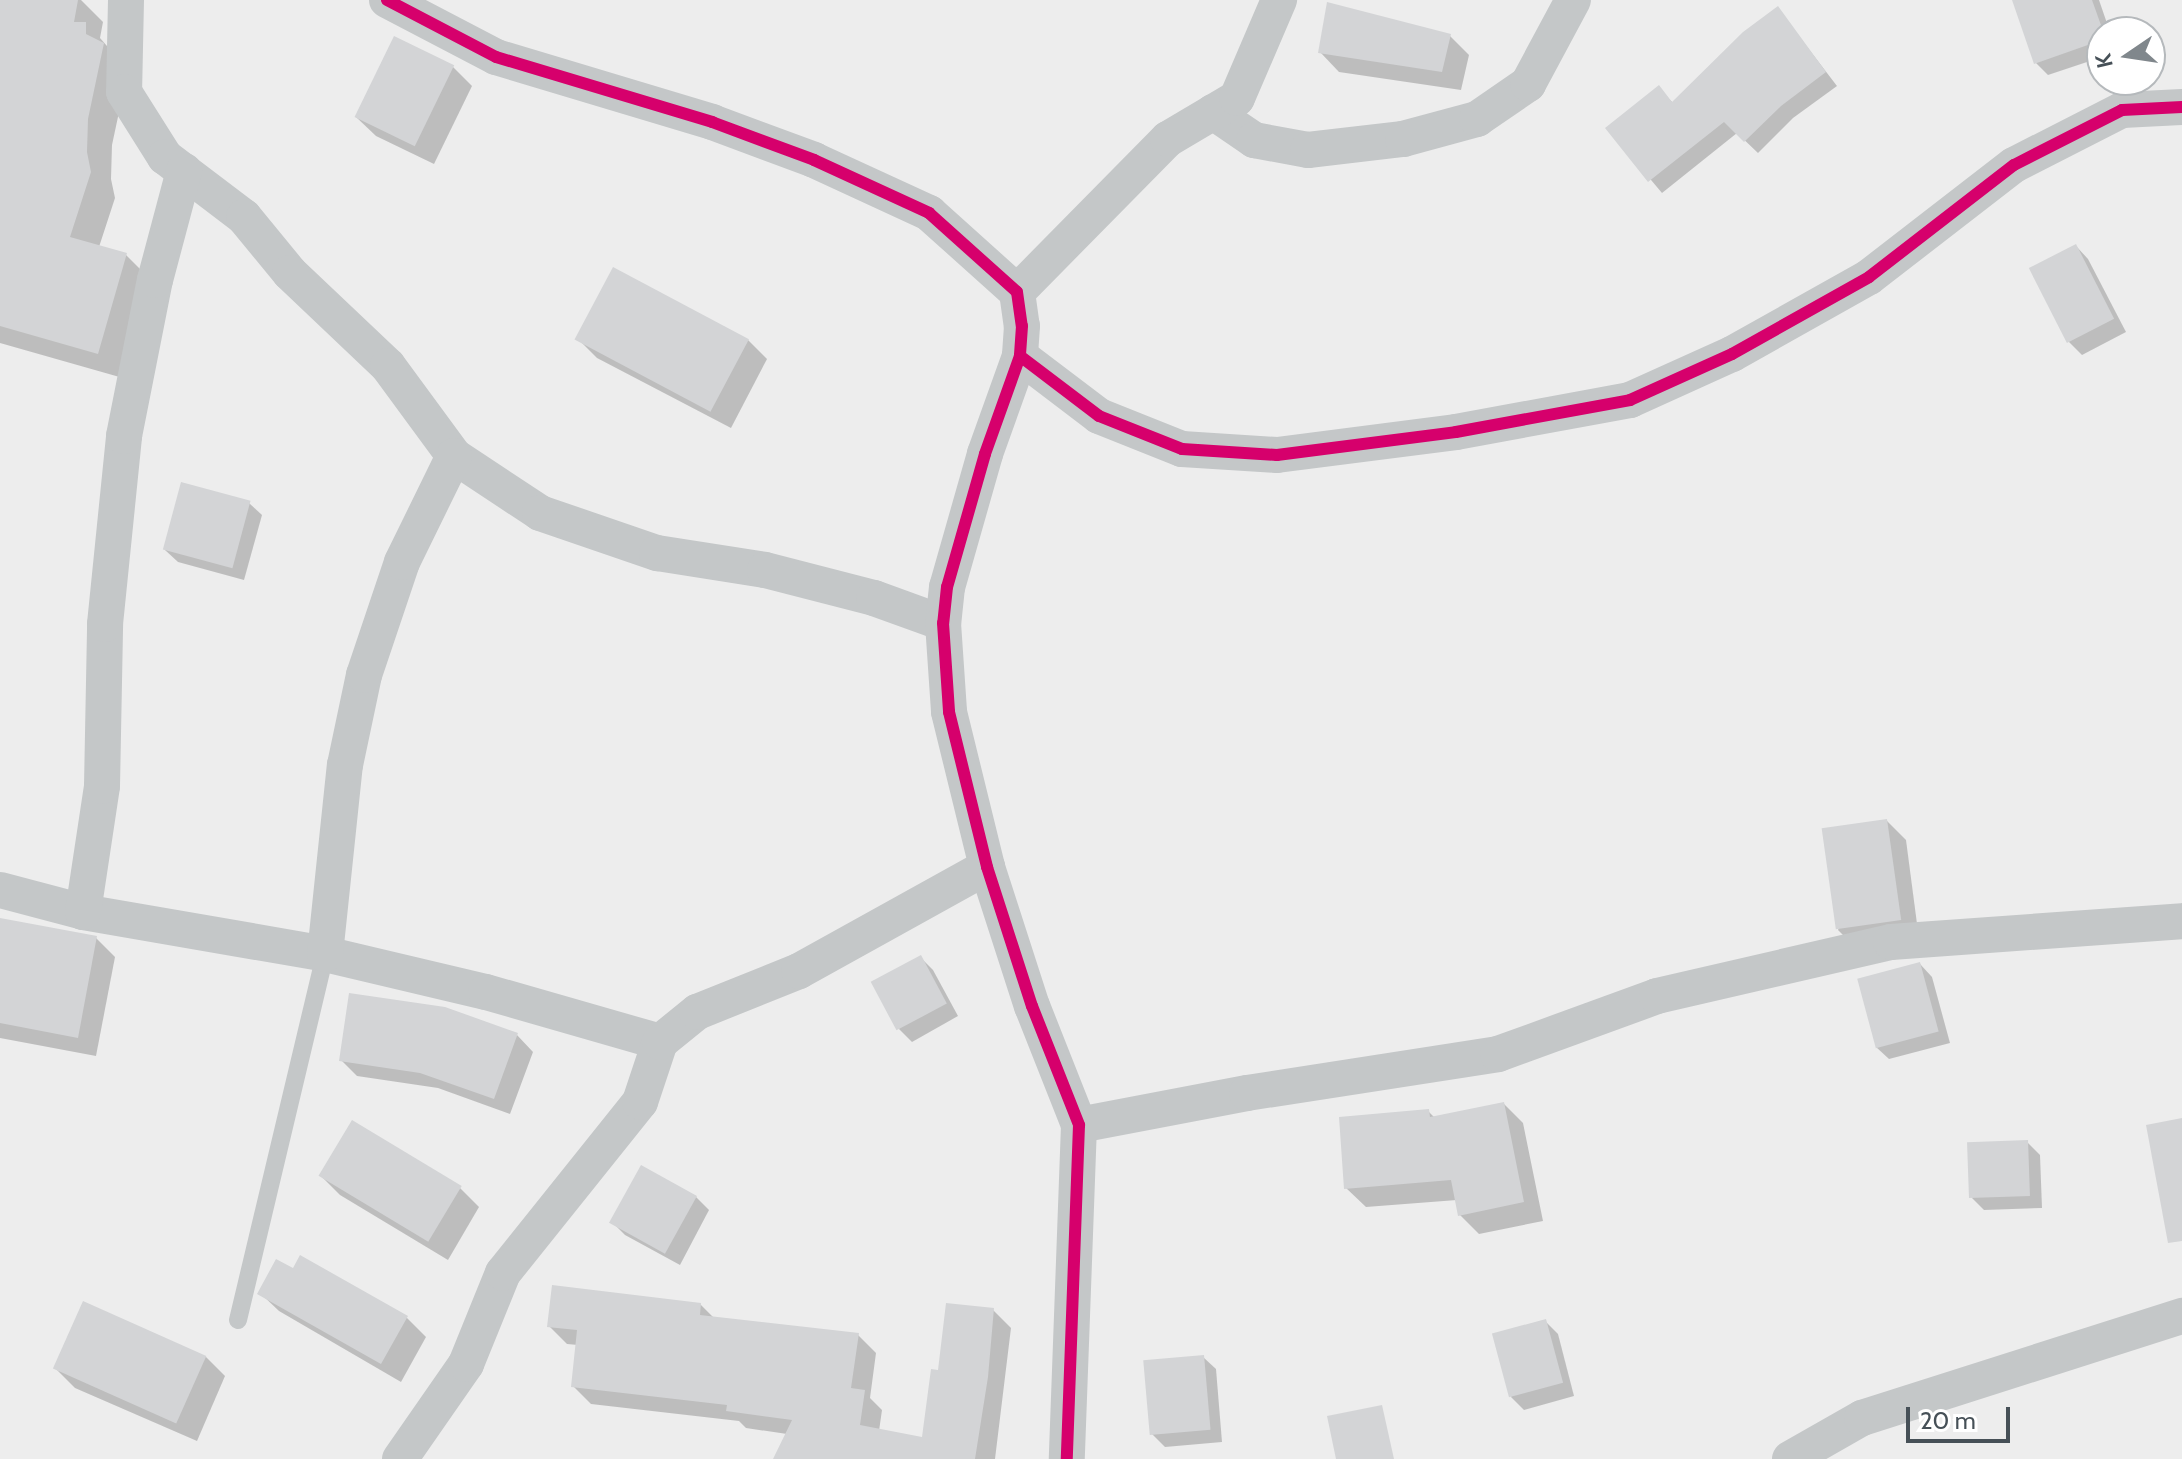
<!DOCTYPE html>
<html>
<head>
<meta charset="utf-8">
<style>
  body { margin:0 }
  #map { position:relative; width:2182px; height:1459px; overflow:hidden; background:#ededed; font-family:Cabin,sans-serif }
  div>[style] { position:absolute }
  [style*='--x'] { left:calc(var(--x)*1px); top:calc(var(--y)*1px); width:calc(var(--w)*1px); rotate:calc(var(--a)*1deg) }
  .shadow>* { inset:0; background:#0003 }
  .building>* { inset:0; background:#d3d4d6; transform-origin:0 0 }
  .service>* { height:18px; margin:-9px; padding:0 9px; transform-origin:9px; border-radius:9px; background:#c4c7c8 }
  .minor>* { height:36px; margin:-18px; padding:0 18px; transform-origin:18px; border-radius:18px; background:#c4c7c8 }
  .cycleway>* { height:12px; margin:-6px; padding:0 6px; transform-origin:6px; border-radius:6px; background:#d6006c }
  span { translate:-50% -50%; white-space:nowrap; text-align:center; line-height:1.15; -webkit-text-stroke:8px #fff; paint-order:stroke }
  .north { position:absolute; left:2086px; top:16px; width:80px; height:80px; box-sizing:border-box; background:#fff; border:2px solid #b5b9bc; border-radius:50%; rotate:257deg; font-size:22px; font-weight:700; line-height:32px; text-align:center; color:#465057 }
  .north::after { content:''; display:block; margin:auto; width:28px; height:36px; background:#80878c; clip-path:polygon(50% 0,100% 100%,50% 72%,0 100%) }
  .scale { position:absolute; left:1906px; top:1407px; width:104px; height:36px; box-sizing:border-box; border:4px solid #465057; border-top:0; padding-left:10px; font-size:24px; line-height:28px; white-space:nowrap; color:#465057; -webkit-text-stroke:6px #fff; paint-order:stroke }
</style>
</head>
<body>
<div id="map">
  <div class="shadow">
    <i style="clip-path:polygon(0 0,81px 0,103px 22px,100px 38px,128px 70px,112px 145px,111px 179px,115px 198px,99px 247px,126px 255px,151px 280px,123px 378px,0 343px)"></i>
    <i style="clip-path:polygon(2015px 0,2099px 0,2110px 32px,2102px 32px,2102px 57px,2048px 75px,2036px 63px)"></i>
    <i style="clip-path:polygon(1778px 9px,1837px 86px,1793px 118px,1758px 153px,1737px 133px,1662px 193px,1608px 129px,1659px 88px,1673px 103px)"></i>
    <i style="clip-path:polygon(1450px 36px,1469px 55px,1461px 90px,1339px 72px,1320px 52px)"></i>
    <i style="clip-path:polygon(453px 67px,472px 86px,434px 164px,376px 136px,356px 117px)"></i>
    <i style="clip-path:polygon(2076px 246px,2088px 259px,2126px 332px,2082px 355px,2069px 342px,2031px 269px)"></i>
    <i style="clip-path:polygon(578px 339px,748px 340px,767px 359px,731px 428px,597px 358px)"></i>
    <i style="clip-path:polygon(249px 503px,262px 515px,244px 580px,178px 562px,165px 550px)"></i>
    <i style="clip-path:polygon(1887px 821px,1906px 840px,1919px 939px,1857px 949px,1838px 930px)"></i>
    <i style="clip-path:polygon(0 920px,96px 938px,115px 957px,96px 1056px,0 1038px)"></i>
    <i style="clip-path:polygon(921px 958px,933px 970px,958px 1016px,912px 1042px,899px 1029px)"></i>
    <i style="clip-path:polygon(1920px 964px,1932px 977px,1950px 1043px,1889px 1059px,1876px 1047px)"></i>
    <i style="clip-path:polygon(517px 1035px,533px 1052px,510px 1114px,438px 1088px,357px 1076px,341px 1060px)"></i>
    <i style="clip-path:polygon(1504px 1104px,1523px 1123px,1543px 1221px,1479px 1234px,1460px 1215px,1457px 1200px,1366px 1207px,1346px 1188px,1428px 1111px,1435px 1118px)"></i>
    <i style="clip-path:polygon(2027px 1142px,2040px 1155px,2042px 1208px,1984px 1210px,1972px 1198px)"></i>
    <i style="clip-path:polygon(642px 1168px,696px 1197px,709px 1210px,680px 1265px,625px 1235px,612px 1222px)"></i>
    <i style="clip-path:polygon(321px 1176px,460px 1188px,479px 1207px,448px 1260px,340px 1195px)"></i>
    <i style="clip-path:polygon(259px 1292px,407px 1318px,426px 1337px,401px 1382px,279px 1311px)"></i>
    <i style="clip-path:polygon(700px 1304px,715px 1319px,858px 1335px,876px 1353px,870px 1398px,882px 1410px,879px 1431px,924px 1440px,940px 1372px,993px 1310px,1011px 1328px,995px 1459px,775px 1459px,787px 1434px,746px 1428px,739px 1421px,591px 1404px,573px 1386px,578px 1345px,567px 1344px,549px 1326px)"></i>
    <i style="clip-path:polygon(1545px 1321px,1558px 1334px,1574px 1396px,1524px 1410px,1511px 1397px)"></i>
    <i style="clip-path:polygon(206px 1357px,225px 1376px,197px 1441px,75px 1388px,56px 1369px)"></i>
    <i style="clip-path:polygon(1203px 1357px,1216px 1369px,1222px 1442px,1165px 1447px,1152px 1434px)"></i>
  </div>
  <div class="building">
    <i style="clip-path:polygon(0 0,78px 0,74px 22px,86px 22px,86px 34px,104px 43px,88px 119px,87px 152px,91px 172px,70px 237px,127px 253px,98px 354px,0 326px)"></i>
    <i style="clip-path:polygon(2012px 0,2092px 0,2102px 28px,2102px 40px,2034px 64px)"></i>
    <i style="clip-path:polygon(1327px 2px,1451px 34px,1442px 72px,1318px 53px)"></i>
    <i style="clip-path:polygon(1778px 6px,1826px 72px,1781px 106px,1744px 142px,1724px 122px,1648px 182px,1605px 128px,1659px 85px,1672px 102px,1743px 32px)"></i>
    <i style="left:394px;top:36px;width:67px;height:90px;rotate:26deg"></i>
    <i style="left:2076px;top:244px;width:84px;height:53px;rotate:63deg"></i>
    <i style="left:613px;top:267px;width:154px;height:82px;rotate:28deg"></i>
    <i style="left:181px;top:482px;width:72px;height:70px;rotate:15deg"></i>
    <i style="left:1887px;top:819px;width:102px;height:66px;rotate:82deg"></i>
    <i style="clip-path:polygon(0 918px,97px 936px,78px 1038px,0 1023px)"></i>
    <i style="left:921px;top:955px;width:55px;height:57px;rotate:62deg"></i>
    <i style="left:1920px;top:962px;width:72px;height:65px;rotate:75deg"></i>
    <i style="clip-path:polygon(349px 993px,445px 1007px,518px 1033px,494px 1099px,420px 1073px,339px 1061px)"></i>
    <i style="clip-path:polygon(1504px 1102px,1524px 1202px,1458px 1216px,1451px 1180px,1344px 1189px,1339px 1117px,1429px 1109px,1430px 1117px)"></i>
    <i style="clip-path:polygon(2182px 1118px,2182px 1241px,2168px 1243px,2146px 1125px)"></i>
    <i style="left:352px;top:1120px;width:128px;height:65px;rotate:31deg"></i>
    <i style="left:2028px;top:1140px;width:56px;height:61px;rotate:88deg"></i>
    <i style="left:641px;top:1165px;width:64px;height:66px;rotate:29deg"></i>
    <i style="clip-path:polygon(300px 1255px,408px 1316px,381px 1364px,257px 1294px,276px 1259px,293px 1268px)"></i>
    <i style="clip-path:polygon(552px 1285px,701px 1303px,700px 1315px,859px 1333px,851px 1388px,865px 1390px,860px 1425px,922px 1437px,931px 1369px,938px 1370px,946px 1303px,994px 1308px,988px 1377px,975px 1459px,773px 1459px,792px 1420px,726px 1411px,727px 1405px,571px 1387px,577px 1330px,547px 1327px)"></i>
    <i style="left:83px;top:1301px;width:135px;height:74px;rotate:24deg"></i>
    <i style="left:1546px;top:1319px;width:66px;height:56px;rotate:75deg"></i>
    <i style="left:1204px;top:1355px;width:75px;height:61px;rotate:85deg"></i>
    <i style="clip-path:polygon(1382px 1405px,1394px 1459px,1336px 1459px,1327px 1416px)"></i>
  </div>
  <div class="service">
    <i style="--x:238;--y:1320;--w:376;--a:-76.6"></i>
  </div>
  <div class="minor">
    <i style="--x:126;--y:0;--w:92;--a:91.2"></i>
    <i style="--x:124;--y:92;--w:77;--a:57.8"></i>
    <i style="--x:165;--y:157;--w:99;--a:37.2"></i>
    <i style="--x:244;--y:217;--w:72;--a:50.6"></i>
    <i style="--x:290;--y:273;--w:135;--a:43.5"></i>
    <i style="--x:388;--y:366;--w:112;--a:53.7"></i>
    <i style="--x:454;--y:456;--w:103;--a:33.5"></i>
    <i style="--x:540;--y:513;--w:124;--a:18.9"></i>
    <i style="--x:657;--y:553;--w:109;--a:8.9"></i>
    <i style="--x:765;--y:570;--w:113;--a:14.4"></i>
    <i style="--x:874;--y:598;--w:73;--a:19.9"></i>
    <i style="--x:387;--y:0;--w:123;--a:27.6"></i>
    <i style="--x:496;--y:57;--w:226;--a:16.7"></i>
    <i style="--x:712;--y:122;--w:109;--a:20.4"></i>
    <i style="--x:814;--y:160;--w:127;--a:24.7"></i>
    <i style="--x:929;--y:213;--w:118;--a:41.9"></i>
    <i style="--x:1017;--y:292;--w:34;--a:82"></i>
    <i style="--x:1022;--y:326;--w:30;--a:94"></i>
    <i style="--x:1020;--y:356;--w:104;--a:109.7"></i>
    <i style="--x:985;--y:454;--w:138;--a:105.9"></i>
    <i style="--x:947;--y:587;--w:36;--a:96"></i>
    <i style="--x:943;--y:623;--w:89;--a:86.1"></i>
    <i style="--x:949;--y:712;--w:160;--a:76.2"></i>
    <i style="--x:987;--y:867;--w:146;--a:72.1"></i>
    <i style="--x:1032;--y:1006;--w:128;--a:68.4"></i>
    <i style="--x:1079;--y:1125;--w:334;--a:92.1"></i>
    <i style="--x:1213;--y:112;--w:50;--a:34.3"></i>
    <i style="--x:1254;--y:140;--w:55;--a:10.5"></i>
    <i style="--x:1308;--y:150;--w:96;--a:-6.6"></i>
    <i style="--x:1403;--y:139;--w:77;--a:-15.1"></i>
    <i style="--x:1477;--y:119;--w:62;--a:-34.5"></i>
    <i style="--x:1528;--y:84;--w:95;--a:-61.8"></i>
    <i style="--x:1017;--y:292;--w:215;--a:-45.4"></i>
    <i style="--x:1168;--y:139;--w:80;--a:-30.7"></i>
    <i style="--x:1237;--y:98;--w:107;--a:-66.8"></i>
    <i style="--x:1020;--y:356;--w:99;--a:37.2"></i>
    <i style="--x:1099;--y:416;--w:89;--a:21.7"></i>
    <i style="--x:1182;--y:449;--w:95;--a:3.6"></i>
    <i style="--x:1277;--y:455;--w:180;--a:-7.3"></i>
    <i style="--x:1456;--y:432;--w:177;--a:-10.4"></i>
    <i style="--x:1630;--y:400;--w:112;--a:-24.3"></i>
    <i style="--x:1732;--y:354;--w:157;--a:-29.3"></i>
    <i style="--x:1869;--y:277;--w:183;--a:-37.7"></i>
    <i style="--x:2014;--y:165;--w:121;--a:-27"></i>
    <i style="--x:2122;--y:110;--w:60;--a:-2.9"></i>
    <i style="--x:0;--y:890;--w:86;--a:14.8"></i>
    <i style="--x:83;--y:912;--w:246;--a:9.8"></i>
    <i style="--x:325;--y:954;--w:165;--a:13.3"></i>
    <i style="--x:486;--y:992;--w:181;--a:16"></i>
    <i style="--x:83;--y:912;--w:127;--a:-81.4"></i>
    <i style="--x:102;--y:786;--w:162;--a:-88.9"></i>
    <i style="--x:105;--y:624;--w:189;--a:-84.2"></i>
    <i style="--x:124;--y:436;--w:159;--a:-78.8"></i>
    <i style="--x:155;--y:280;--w:113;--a:-75.1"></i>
    <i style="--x:325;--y:954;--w:190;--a:-84"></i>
    <i style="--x:345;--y:765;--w:92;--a:-78.1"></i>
    <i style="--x:364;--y:675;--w:119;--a:-71.4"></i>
    <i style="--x:402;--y:562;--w:118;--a:-63.9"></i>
    <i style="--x:1079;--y:1125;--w:171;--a:-10.8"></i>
    <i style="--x:1247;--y:1093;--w:254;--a:-8.8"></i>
    <i style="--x:1498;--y:1054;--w:169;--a:-20"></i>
    <i style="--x:1657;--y:996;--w:240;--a:-13"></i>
    <i style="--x:1891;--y:942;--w:292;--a:-4.1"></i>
    <i style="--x:400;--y:1459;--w:116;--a:-55.2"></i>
    <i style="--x:466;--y:1364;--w:98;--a:-67.9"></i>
    <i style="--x:503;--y:1273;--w:219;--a:-51.3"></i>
    <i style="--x:640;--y:1102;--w:63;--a:-71.6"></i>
    <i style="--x:660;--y:1042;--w:48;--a:-39"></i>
    <i style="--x:697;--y:1012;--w:110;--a:-21.9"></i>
    <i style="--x:799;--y:971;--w:215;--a:-29"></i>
    <i style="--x:1790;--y:1459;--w:83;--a:-29.7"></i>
    <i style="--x:1862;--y:1418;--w:336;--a:-17.7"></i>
  </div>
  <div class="cycleway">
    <i style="--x:387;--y:0;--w:123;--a:27.6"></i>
    <i style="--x:496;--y:57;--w:226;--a:16.7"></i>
    <i style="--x:712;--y:122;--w:109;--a:20.4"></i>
    <i style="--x:814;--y:160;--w:127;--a:24.7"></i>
    <i style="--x:929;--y:213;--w:118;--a:41.9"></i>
    <i style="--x:1017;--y:292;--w:34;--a:82"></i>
    <i style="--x:1022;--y:326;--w:30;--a:94"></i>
    <i style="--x:1020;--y:356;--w:104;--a:109.7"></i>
    <i style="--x:985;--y:454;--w:138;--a:105.9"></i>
    <i style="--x:947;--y:587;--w:36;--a:96"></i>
    <i style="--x:943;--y:623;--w:89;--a:86.1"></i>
    <i style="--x:949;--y:712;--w:160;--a:76.2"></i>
    <i style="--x:987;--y:867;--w:146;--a:72.1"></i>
    <i style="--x:1032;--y:1006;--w:128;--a:68.4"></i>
    <i style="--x:1079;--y:1125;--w:334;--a:92.1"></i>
    <i style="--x:1020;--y:356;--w:99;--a:37.2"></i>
    <i style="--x:1099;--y:416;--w:89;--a:21.7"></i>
    <i style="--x:1182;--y:449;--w:95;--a:3.6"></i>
    <i style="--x:1277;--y:455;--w:180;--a:-7.3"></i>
    <i style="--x:1456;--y:432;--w:177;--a:-10.4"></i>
    <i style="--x:1630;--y:400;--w:112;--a:-24.3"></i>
    <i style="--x:1732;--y:354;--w:157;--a:-29.3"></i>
    <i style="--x:1869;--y:277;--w:183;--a:-37.7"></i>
    <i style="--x:2014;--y:165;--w:121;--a:-27"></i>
    <i style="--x:2122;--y:110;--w:60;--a:-2.9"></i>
  </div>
  <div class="north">K</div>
  <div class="scale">20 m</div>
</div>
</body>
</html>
